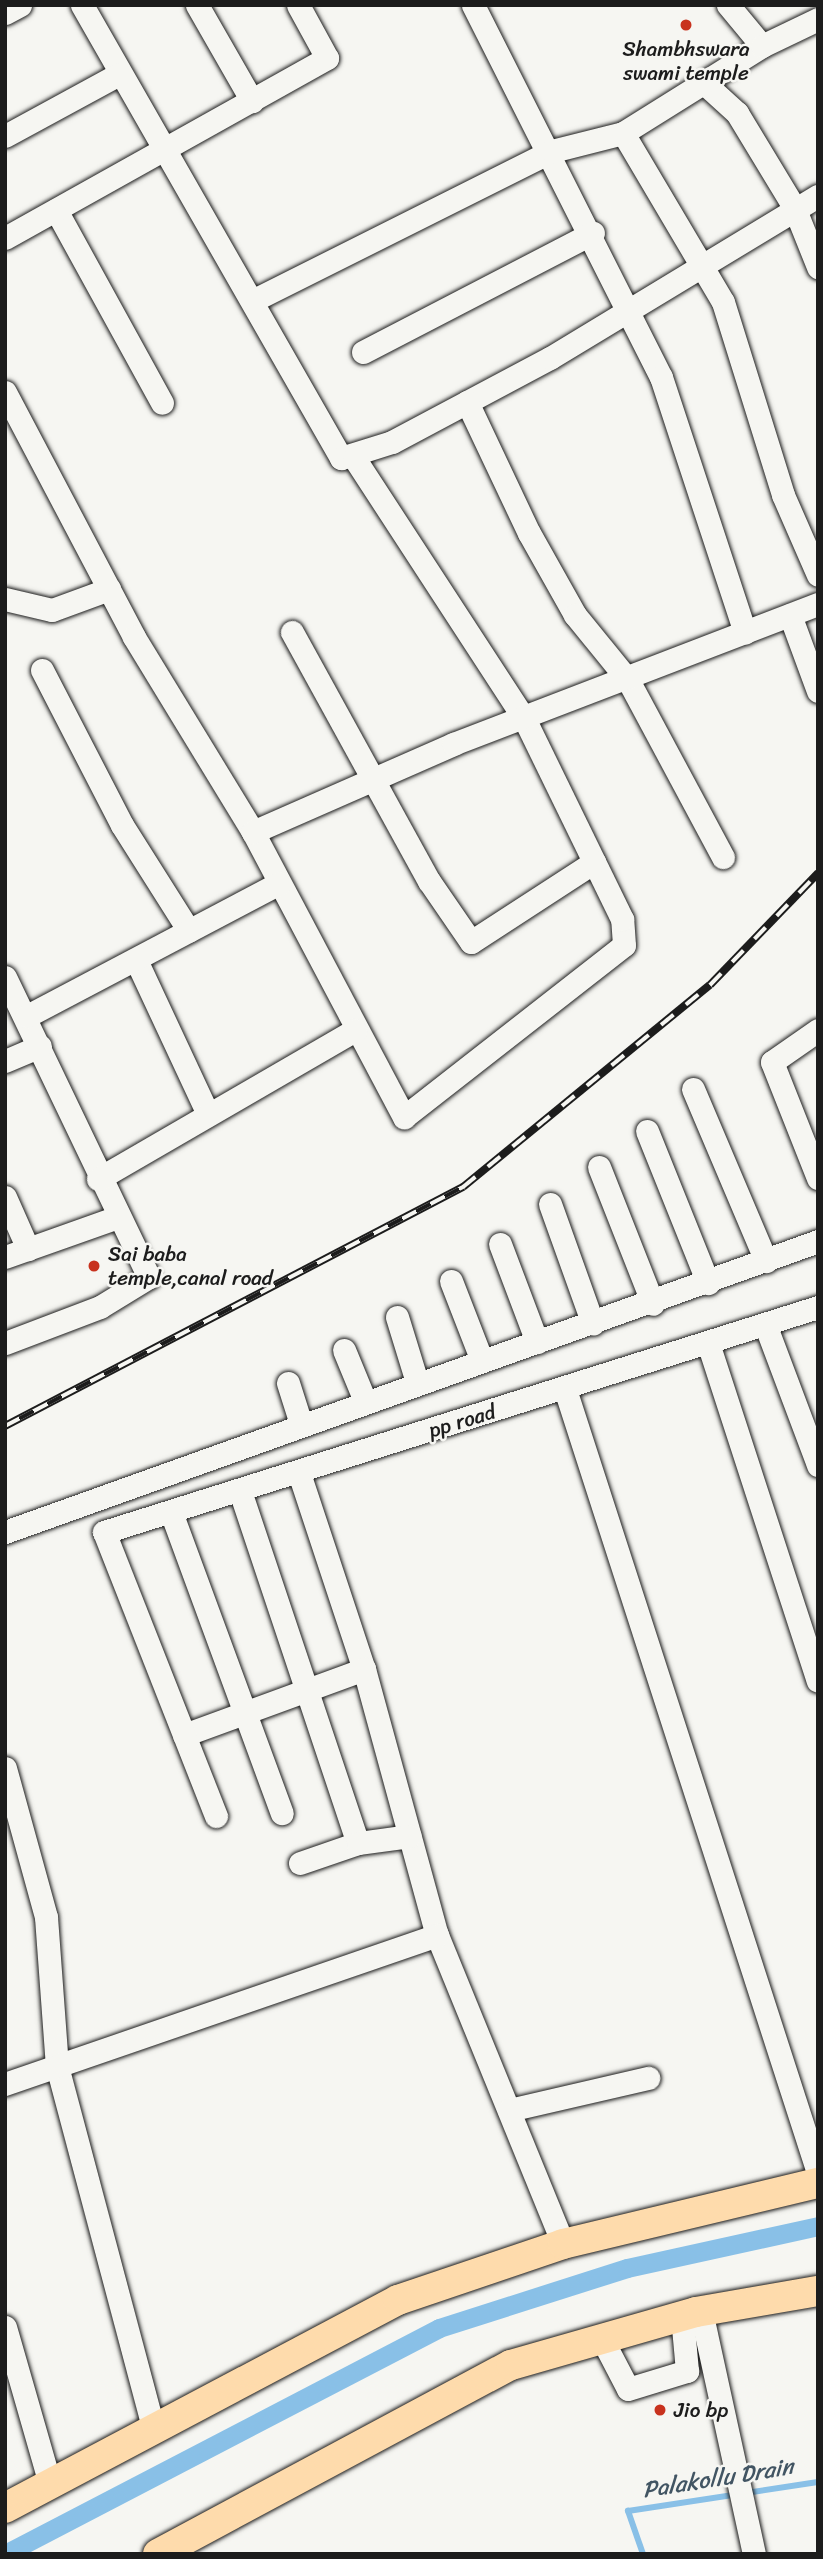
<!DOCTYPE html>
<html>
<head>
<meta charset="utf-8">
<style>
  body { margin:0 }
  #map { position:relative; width:823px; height:2559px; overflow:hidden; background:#f6f6f2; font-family:Sriracha,sans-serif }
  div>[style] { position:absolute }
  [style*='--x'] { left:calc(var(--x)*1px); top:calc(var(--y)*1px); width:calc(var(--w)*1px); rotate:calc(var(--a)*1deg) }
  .stream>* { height:6px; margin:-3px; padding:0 3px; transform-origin:3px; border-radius:3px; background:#89c0e7 }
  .canal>* { height:19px; margin:-9.5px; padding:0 9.5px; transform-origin:9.5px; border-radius:9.5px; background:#89c0e7 }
  .roads { filter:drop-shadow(0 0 2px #1c1c1c) drop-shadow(0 0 2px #1c1c1c) }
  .minor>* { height:23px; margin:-11.5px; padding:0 11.5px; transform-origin:11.5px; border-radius:11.5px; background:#f6f6f2 }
  .major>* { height:30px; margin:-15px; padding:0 15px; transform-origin:15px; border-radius:15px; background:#fedbac }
  .rail>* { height:8px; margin-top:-4px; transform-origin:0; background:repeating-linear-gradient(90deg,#f6f6f2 0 16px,#1c1c1c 0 32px); box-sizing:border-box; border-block:2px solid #1c1c1c }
  .dots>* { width:19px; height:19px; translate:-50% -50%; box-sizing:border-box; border:4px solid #f6f6f2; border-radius:50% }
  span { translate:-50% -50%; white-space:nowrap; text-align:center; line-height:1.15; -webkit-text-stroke:5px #f6f6f2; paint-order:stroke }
  .poi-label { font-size:21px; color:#1c1c1c }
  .left { translate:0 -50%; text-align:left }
  .street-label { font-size:21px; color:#1c1c1c }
  .water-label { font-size:23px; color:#425563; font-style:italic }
  .frame { position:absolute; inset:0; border:7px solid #1c1c1c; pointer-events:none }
</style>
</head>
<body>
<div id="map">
  <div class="stream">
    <i style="--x:643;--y:2554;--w:46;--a:-109.2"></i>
    <i style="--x:628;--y:2511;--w:192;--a:-8.7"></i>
  </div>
  <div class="canal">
    <i style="--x:5;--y:2554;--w:489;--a:-27.5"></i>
    <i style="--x:439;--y:2328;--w:197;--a:-17.7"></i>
    <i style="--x:627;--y:2268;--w:196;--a:-12.4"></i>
  </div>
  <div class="roads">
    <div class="minor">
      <i style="--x:82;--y:5;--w:522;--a:60.24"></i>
      <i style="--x:341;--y:458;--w:53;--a:-17.4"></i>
      <i style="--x:392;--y:442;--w:179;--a:-28"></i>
      <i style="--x:550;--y:358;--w:313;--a:-31.2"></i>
      <i style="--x:197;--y:5;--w:111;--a:60.2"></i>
      <i style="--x:473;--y:5;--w:417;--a:63.2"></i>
      <i style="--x:661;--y:377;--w:269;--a:71.8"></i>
      <i style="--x:728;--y:5;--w:53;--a:50.3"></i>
      <i style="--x:5;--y:13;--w:17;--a:-28"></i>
      <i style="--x:704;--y:83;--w:45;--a:42.3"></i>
      <i style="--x:737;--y:113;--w:110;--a:58.8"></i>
      <i style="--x:794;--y:207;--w:65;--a:68.2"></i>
      <i style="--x:623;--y:133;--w:196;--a:59.4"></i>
      <i style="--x:723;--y:302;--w:202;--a:72.7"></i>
      <i style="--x:783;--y:495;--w:87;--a:66.4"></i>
      <i style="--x:5;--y:136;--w:130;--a:-28.5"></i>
      <i style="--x:56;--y:210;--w:220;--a:61.2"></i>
      <i style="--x:5;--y:238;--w:369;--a:-29.2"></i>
      <i style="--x:327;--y:58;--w:60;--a:-118.7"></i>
      <i style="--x:254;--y:300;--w:333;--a:-26.6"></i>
      <i style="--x:552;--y:151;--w:73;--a:-14.2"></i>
      <i style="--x:623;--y:133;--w:164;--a:-32"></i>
      <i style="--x:762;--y:46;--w:62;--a:-25.7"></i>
      <i style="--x:363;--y:352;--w:259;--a:-27.4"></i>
      <i style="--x:5;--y:392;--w:277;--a:62.2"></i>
      <i style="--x:134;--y:637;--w:228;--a:58.6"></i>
      <i style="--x:253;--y:832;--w:323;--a:62.1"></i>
      <i style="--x:404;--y:1117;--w:279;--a:-38"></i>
      <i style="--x:624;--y:945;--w:26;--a:-94"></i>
      <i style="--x:622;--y:919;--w:221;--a:-116"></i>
      <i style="--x:525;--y:720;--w:313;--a:-123.1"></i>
      <i style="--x:467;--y:402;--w:145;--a:64.7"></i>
      <i style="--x:529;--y:533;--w:94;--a:60.7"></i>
      <i style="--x:575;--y:615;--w:84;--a:50.8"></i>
      <i style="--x:628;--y:680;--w:201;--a:61.8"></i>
      <i style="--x:5;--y:599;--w:48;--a:13.2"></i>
      <i style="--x:52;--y:610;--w:61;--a:-20.2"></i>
      <i style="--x:790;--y:615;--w:81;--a:69.8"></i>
      <i style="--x:292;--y:632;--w:284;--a:61.2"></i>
      <i style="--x:429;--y:881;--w:74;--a:55.5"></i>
      <i style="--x:471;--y:942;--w:147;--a:-33"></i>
      <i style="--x:42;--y:670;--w:174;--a:62.7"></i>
      <i style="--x:122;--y:825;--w:125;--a:57.7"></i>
      <i style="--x:253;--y:832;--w:219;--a:-23.7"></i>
      <i style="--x:453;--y:744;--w:391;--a:-21"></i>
      <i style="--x:137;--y:962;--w:168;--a:65"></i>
      <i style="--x:5;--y:977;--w:333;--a:64.4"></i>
      <i style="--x:149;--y:1277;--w:57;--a:148.5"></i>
      <i style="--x:100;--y:1307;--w:102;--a:159.2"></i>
      <i style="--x:27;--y:1016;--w:285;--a:-27.8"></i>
      <i style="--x:818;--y:1030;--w:56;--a:145.2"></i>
      <i style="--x:772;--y:1062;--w:125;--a:68.4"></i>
      <i style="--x:5;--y:1061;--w:38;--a:-23"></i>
      <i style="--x:693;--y:1089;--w:187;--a:67"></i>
      <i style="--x:647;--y:1131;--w:164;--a:68.1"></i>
      <i style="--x:599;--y:1167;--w:147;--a:68.5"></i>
      <i style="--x:98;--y:1179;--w:297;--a:-30.1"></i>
      <i style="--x:5;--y:1197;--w:57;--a:66.1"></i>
      <i style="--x:550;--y:1204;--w:127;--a:70.3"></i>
      <i style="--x:500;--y:1244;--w:105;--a:69.3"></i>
      <i style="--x:5;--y:1257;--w:120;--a:-19.5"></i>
      <i style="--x:451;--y:1281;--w:86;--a:68.8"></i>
      <i style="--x:397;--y:1317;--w:68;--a:72.9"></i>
      <i style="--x:765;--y:1324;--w:151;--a:69.4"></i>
      <i style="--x:708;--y:1343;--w:355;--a:72"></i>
      <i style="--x:344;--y:1350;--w:55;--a:67.6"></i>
      <i style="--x:288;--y:1383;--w:43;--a:72.4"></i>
      <i style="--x:565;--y:1389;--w:824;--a:72.11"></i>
      <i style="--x:299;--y:1473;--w:206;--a:71.7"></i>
      <i style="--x:364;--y:1669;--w:276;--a:74.7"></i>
      <i style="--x:437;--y:1935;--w:334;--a:67.8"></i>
      <i style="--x:240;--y:1491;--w:371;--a:71.5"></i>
      <i style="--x:171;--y:1512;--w:321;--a:69.8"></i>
      <i style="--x:5;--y:1532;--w:864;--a:-19.69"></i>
      <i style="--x:184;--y:1735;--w:192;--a:-20.1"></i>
      <i style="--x:5;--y:1768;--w:155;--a:74.6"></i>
      <i style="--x:46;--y:1917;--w:149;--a:85.8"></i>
      <i style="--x:57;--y:2066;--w:377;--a:75.1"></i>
      <i style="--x:216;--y:1816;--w:305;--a:-111.5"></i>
      <i style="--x:104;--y:1532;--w:749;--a:-17.49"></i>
      <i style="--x:300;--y:1863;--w:61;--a:-19"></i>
      <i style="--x:358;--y:1843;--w:52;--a:-7.7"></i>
      <i style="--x:5;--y:2084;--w:457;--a:-19"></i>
      <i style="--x:509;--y:2110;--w:143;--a:-13"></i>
      <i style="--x:701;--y:2311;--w:249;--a:77.7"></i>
      <i style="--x:5;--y:2327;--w:163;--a:74"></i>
      <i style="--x:602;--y:2339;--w:56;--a:62.5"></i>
      <i style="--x:628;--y:2389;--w:62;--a:-17"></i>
      <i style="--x:687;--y:2371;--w:55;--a:-95.2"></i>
    </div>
    <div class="major">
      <i style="--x:5;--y:2508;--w:445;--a:-27.9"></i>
      <i style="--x:398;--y:2300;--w:174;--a:-18.7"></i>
      <i style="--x:563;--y:2244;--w:262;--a:-13.5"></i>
      <i style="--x:158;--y:2554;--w:400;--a:-28.2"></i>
      <i style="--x:511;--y:2365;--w:192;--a:-16"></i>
      <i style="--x:696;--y:2312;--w:124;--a:-9.8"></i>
    </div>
  </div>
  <div class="rail">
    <i style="--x:5;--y:1426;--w:517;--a:-27.56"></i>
    <i style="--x:463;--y:1187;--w:319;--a:-39.3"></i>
    <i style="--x:710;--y:985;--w:156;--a:-46"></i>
  </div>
  <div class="dots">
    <i style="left:686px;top:25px;background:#c8321e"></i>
    <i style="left:94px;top:1266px;background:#c8321e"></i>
    <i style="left:660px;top:2410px;background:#c8321e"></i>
  </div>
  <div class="poi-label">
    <span style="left:686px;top:61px">Shambhswara<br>swami temple</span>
    <span class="left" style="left:108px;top:1266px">Sai baba<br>temple,canal road</span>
    <span class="left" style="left:674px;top:2410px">Jio bp</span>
  </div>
  <div class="street-label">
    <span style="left:462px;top:1421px;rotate:-17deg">pp road</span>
  </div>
  <div class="water-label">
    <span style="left:718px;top:2479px;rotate:-9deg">Palakollu Drain</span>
  </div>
  <div class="frame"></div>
</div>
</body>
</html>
